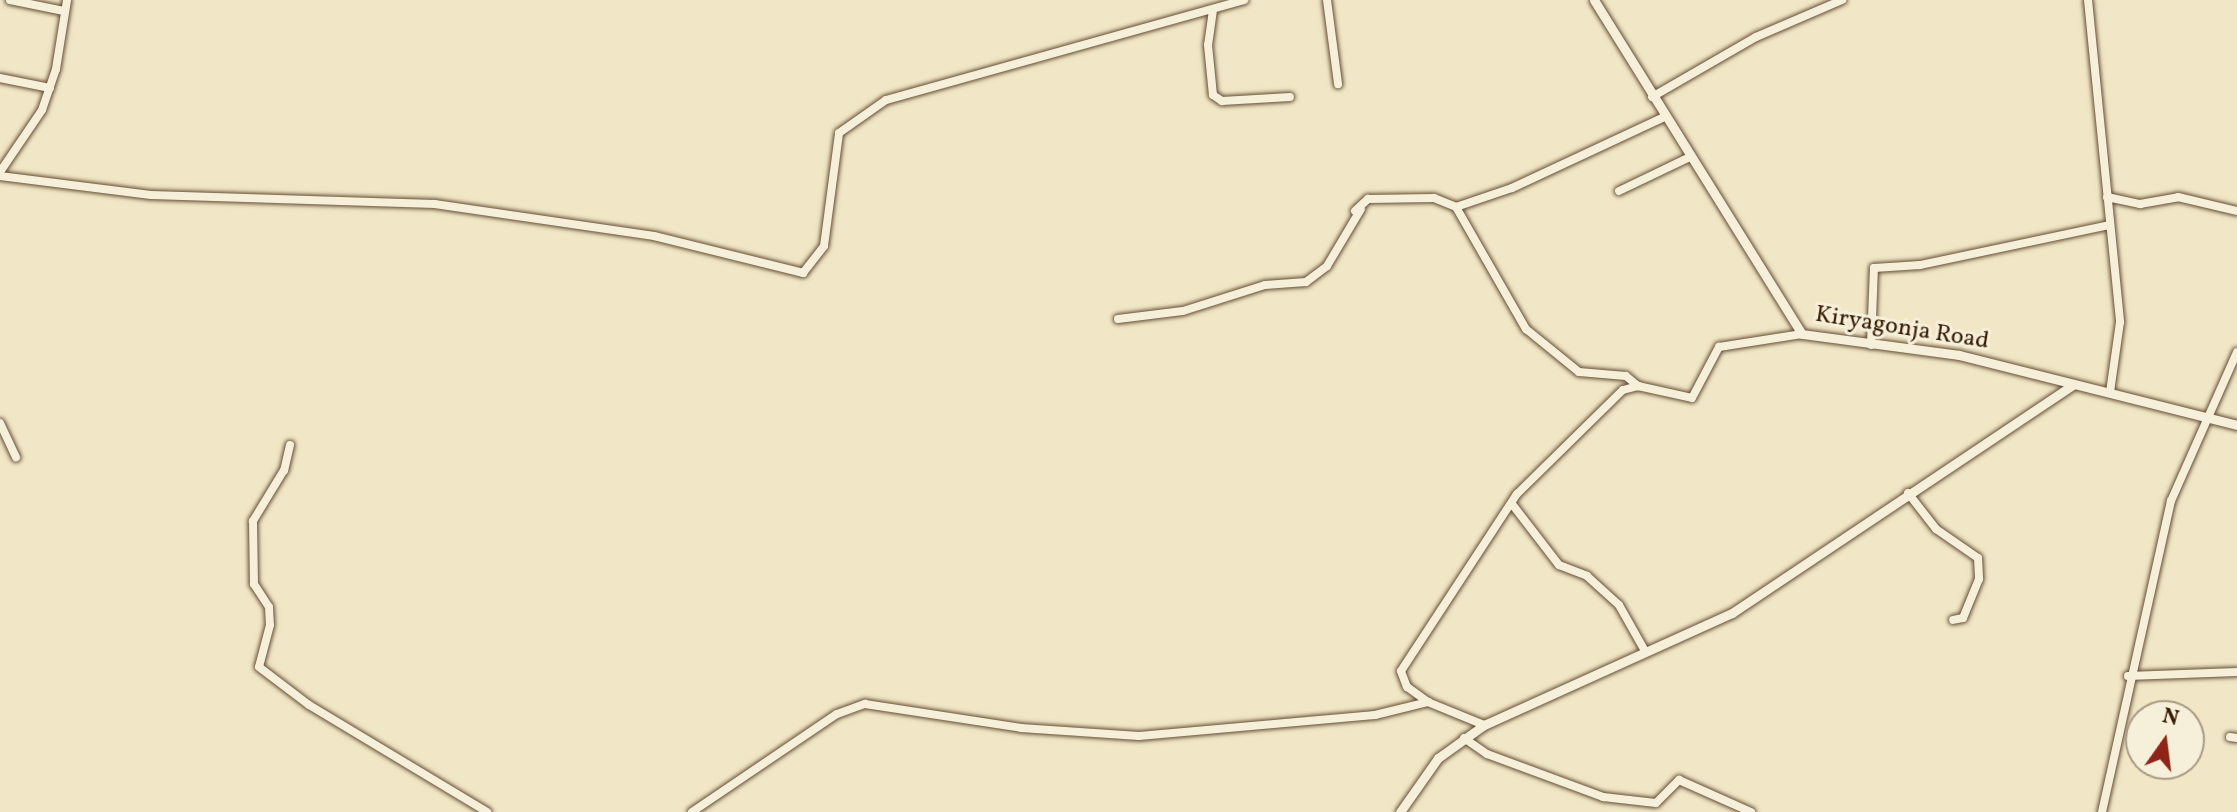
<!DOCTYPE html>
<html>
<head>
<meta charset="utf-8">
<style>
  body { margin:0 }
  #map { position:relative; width:2237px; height:812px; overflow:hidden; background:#f1e6c6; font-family:Vollkorn,serif }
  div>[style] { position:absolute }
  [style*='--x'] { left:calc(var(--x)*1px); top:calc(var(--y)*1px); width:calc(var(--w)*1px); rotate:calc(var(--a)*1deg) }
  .roads { filter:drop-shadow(0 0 2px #644e34) drop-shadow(0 0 2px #644e34) }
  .minor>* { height:8px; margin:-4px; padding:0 4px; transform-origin:4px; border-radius:4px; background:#f6efda }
  .tertiary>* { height:9px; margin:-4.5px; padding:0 4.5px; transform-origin:4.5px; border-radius:4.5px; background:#f6efda }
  span { translate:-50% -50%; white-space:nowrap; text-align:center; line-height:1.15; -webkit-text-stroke:6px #f6efda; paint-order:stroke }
  .street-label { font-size:24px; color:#351c04 }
  .north { position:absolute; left:2125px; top:700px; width:80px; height:80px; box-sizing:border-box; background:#f6efda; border:2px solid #a99b84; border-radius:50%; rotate:14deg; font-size:22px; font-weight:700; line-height:32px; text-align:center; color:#351c04 }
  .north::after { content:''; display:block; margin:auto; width:28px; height:36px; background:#8f2418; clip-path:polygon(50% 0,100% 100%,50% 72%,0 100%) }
</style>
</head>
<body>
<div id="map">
  <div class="roads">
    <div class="minor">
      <i style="--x:10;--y:0;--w:55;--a:11.5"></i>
      <i style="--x:1327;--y:0;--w:85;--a:82.5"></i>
      <i style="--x:2088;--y:0;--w:324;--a:84.3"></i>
      <i style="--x:2120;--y:322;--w:71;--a:98.1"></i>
      <i style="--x:1213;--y:10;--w:35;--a:98"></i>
      <i style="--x:1208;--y:45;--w:50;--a:84.3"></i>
      <i style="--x:1213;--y:95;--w:11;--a:34"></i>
      <i style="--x:1222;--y:101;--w:68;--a:-3.4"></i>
      <i style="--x:0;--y:78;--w:51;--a:11.3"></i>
      <i style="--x:1652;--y:97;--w:120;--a:-30"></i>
      <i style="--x:1756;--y:37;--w:94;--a:-23.3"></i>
      <i style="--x:0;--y:172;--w:75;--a:-55.9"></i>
      <i style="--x:42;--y:110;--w:43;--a:-71.1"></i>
      <i style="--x:56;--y:69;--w:70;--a:-80.9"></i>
      <i style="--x:0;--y:176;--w:152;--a:7.2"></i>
      <i style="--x:151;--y:195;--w:284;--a:1.8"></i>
      <i style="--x:435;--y:204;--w:221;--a:8.3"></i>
      <i style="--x:654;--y:236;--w:154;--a:13.9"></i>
      <i style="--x:803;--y:273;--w:34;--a:-52"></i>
      <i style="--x:824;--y:246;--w:114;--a:-82.4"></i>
      <i style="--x:839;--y:133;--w:57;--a:-35.1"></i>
      <i style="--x:886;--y:100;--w:372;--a:-15.6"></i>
      <i style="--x:1619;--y:191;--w:76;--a:-25.6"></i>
      <i style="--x:2107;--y:197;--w:34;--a:12"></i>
      <i style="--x:2140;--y:204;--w:39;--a:-10"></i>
      <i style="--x:2178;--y:197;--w:61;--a:13.3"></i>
      <i style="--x:1456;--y:207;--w:59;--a:-18.7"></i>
      <i style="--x:1512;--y:188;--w:168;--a:-25"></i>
      <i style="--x:1355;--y:211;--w:18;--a:-43"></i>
      <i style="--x:1368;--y:199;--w:66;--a:-0.9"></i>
      <i style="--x:1434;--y:198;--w:24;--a:22"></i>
      <i style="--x:1456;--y:207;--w:141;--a:60.2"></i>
      <i style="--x:1526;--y:329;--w:68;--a:39.1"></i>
      <i style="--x:1579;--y:372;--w:47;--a:4.9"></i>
      <i style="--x:1626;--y:376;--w:16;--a:40"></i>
      <i style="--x:1118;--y:319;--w:65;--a:-7"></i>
      <i style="--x:1183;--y:311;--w:86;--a:-17.6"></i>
      <i style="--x:1265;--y:285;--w:41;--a:-4.2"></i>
      <i style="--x:1306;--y:282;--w:26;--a:-37"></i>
      <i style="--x:1327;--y:266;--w:66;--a:-59.2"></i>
      <i style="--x:1871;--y:345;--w:77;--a:-87.8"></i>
      <i style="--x:1874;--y:268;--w:46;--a:-3.7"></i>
      <i style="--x:1920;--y:265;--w:194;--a:-11.9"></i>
      <i style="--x:0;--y:423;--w:38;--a:65"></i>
      <i style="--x:290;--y:445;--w:26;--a:103"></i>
      <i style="--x:284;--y:470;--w:60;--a:121.3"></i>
      <i style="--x:253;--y:521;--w:63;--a:89.1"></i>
      <i style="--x:254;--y:584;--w:27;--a:57"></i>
      <i style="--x:269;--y:607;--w:18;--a:87"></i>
      <i style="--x:270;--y:625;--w:43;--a:104.7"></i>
      <i style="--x:259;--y:667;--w:63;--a:37.2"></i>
      <i style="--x:309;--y:705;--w:208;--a:31"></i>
      <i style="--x:1908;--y:493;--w:46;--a:52.1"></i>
      <i style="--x:1936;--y:529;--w:51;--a:34.6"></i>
      <i style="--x:1978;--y:558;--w:21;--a:87"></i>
      <i style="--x:1979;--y:579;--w:42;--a:112.3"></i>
      <i style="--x:1963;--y:618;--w:10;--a:169"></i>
      <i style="--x:1512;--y:504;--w:77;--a:52.4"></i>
      <i style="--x:1559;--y:565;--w:30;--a:21"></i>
      <i style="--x:1587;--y:576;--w:43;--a:42.2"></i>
      <i style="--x:1619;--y:605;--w:53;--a:60.5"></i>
      <i style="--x:2128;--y:676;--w:109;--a:-2.1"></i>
      <i style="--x:1484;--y:725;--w:61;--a:-157.7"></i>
      <i style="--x:1428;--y:702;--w:26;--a:-144"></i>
      <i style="--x:1407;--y:687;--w:17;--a:-111"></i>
      <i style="--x:1401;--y:671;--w:212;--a:-56.8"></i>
      <i style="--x:1517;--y:494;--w:148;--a:-44.5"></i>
      <i style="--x:1623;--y:390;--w:16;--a:-15"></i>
      <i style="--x:1638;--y:386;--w:55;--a:12.5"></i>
      <i style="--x:1692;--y:398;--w:58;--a:-62.1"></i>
      <i style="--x:1719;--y:347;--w:84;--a:-8.9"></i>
      <i style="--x:2230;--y:737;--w:7;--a:8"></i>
      <i style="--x:1464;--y:738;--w:28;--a:35"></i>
      <i style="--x:1487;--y:754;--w:124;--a:20.3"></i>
      <i style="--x:1603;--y:797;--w:53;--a:6.5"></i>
      <i style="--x:1656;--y:803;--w:33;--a:-45"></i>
      <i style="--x:1679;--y:780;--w:79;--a:24"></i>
      <i style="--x:692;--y:812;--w:175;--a:-34.1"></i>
      <i style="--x:837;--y:714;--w:30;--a:-20"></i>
      <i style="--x:865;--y:704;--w:158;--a:8.7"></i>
      <i style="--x:1021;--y:728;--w:118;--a:3.9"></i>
      <i style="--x:1139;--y:736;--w:237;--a:-5.1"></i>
      <i style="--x:1375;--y:715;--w:55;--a:-13.8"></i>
      <i style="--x:2102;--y:812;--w:319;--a:-77.5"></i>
      <i style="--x:2171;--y:501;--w:163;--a:-66.1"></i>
    </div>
    <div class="tertiary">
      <i style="--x:1594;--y:0;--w:393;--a:58.1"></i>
      <i style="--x:1802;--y:334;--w:158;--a:7.6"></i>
      <i style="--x:1959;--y:355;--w:287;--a:14.1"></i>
      <i style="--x:1400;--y:812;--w:66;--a:-54.9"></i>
      <i style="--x:1438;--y:758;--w:57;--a:-35.7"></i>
      <i style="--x:1484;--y:725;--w:272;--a:-24.3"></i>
      <i style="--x:1732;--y:613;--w:409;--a:-33.8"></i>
    </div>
  </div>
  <div class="street-label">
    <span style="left:1902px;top:329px;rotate:9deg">Kiryagonja Road</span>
  </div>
  <div class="north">N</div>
</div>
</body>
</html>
